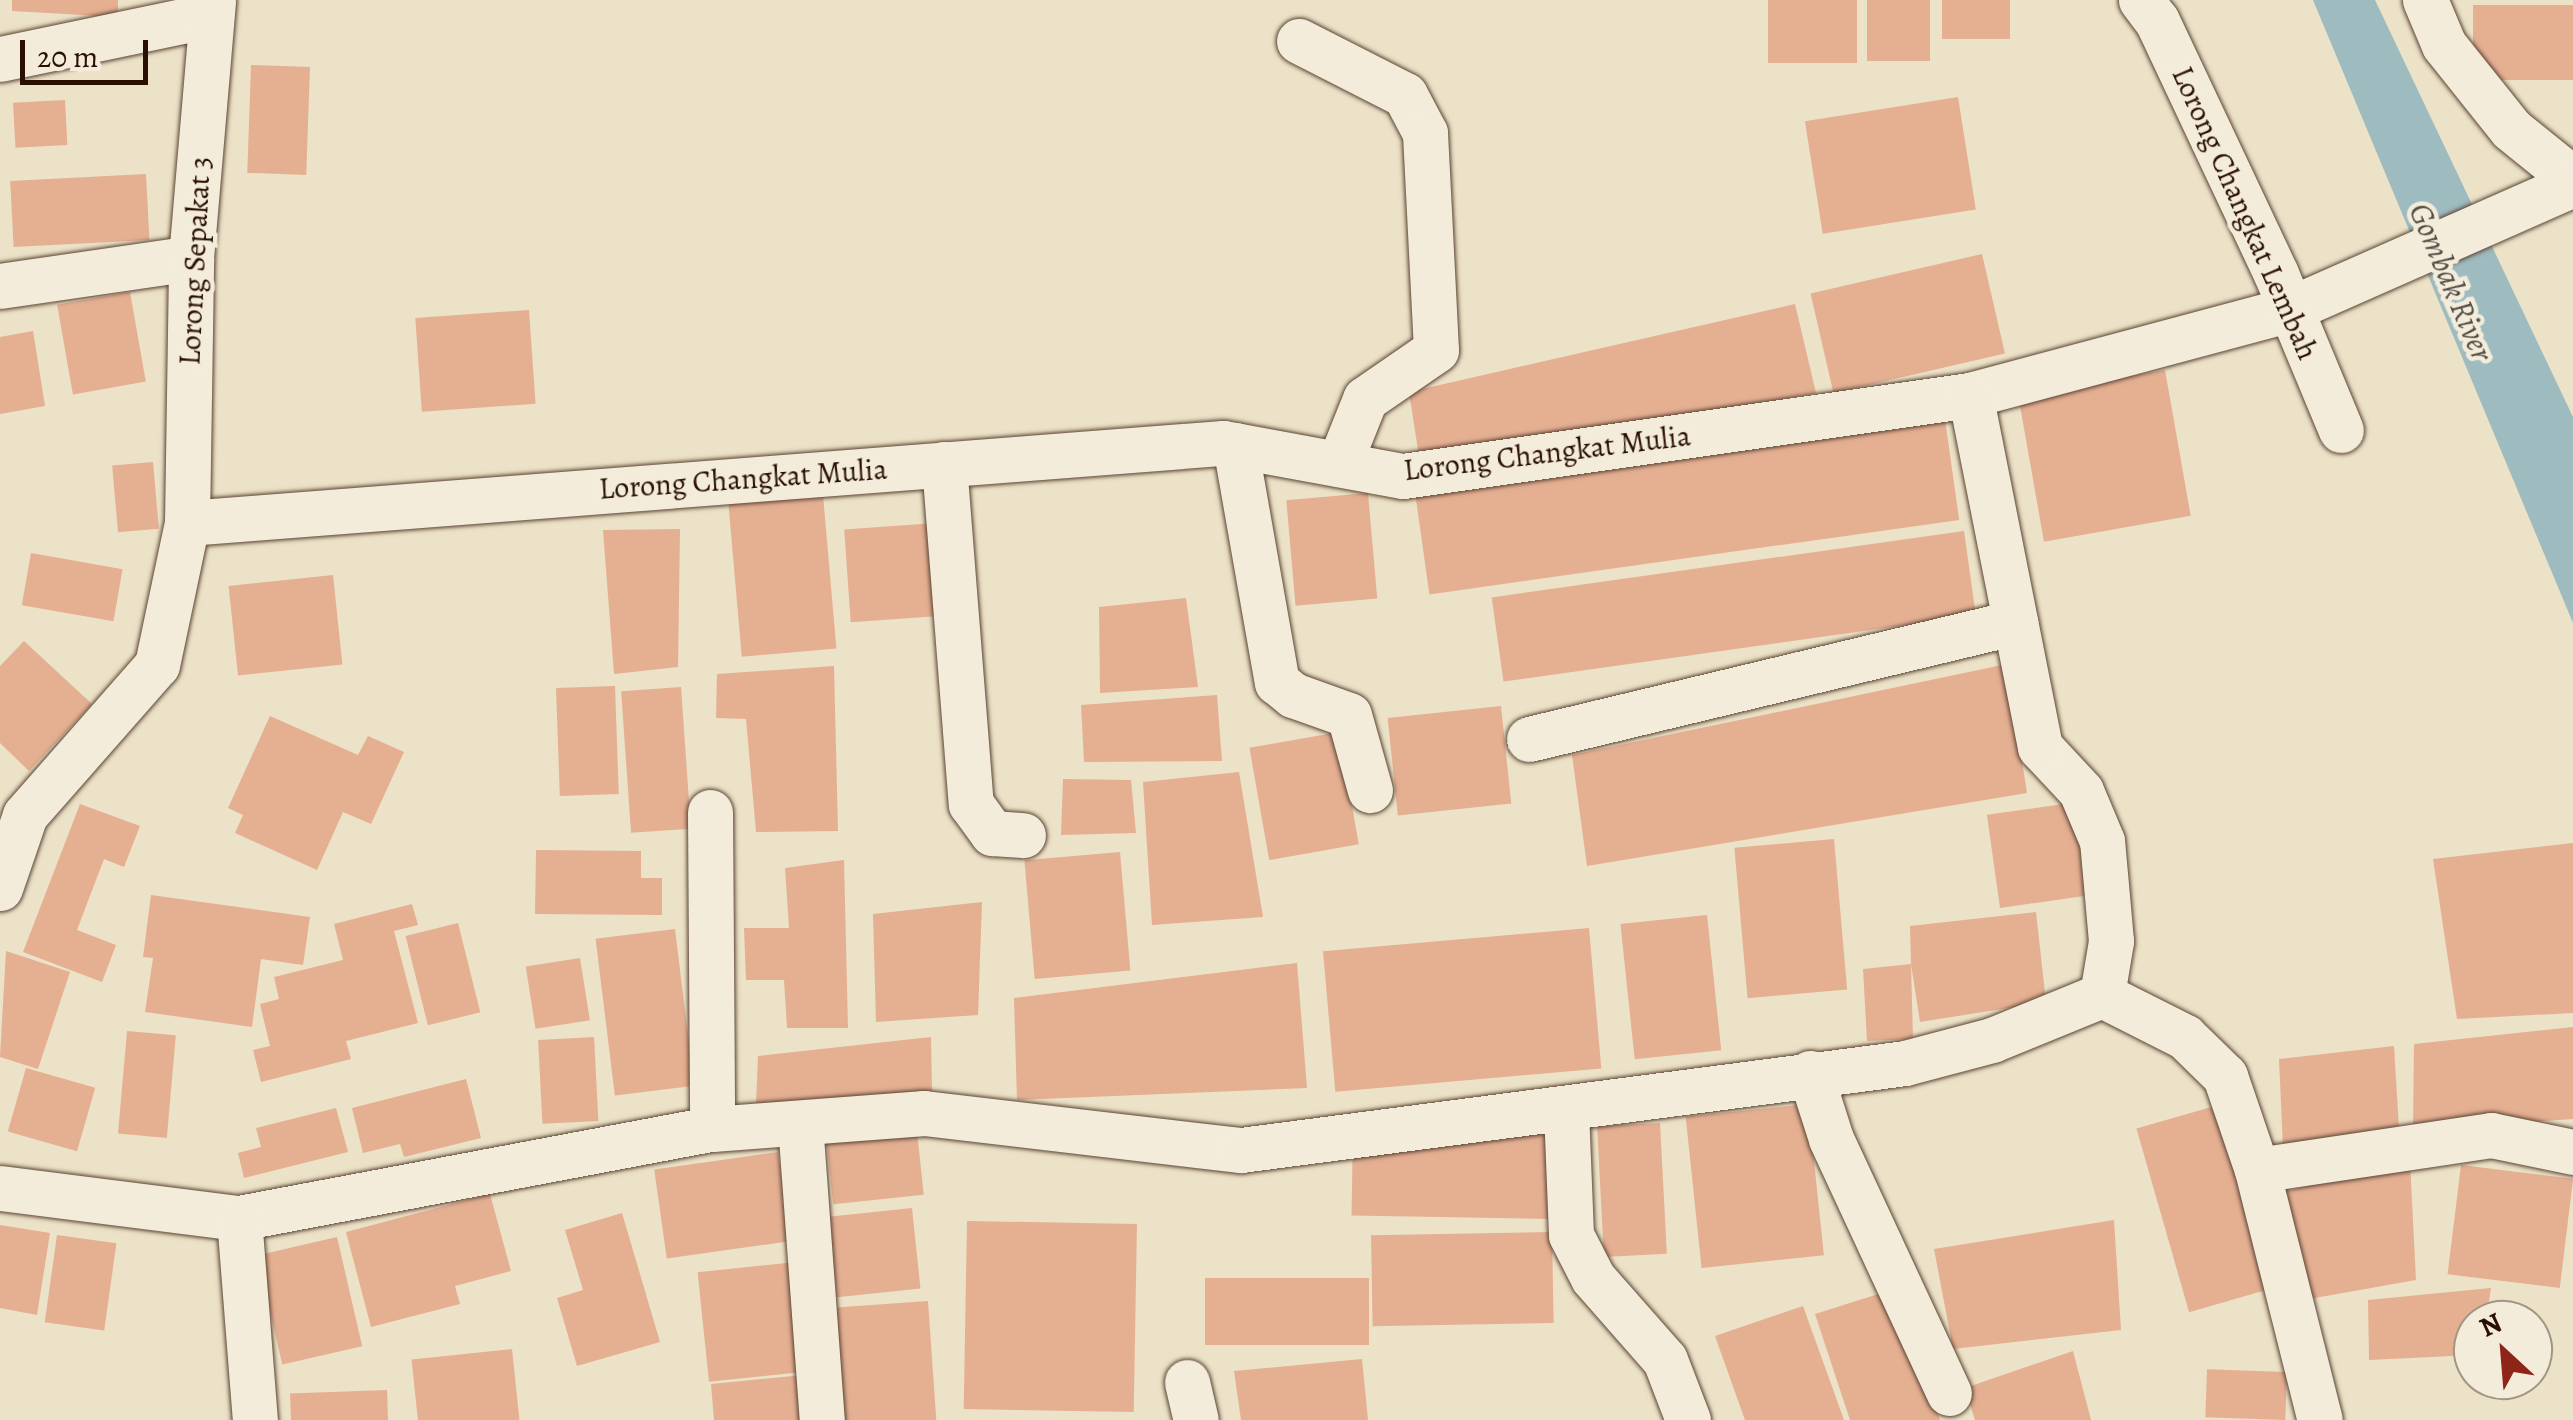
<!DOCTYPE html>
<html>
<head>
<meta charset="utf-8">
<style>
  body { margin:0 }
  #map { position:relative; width:2573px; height:1420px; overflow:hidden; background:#ece2c7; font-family:Alegreya,serif }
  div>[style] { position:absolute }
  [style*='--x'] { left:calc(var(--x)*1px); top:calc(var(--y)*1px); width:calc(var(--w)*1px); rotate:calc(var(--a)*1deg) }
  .water>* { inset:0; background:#9ebbc0 }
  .building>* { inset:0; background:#e5af92; transform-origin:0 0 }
  .roads { filter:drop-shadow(0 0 2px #5a4433) drop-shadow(0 0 2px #5a4433) }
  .minor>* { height:45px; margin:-22.5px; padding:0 22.5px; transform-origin:22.5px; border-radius:22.5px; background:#f3ecdb }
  span { translate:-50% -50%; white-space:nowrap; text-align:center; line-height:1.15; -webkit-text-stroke:9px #f3ecdb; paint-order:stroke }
  .street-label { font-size:30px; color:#2a1002 }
  .water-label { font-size:32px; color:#534c44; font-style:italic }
  .north { position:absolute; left:2453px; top:1300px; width:100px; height:100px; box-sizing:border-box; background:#f3ecdb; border:2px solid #a39484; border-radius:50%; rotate:334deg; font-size:28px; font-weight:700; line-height:40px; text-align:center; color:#2a1002 }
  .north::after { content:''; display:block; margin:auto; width:35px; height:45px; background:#8f2418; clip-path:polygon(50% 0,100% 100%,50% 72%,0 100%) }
  .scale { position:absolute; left:20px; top:40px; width:128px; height:45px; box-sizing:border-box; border:5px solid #2a1002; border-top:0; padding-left:12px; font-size:30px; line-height:35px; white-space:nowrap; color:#2a1002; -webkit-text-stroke:8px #f3ecdb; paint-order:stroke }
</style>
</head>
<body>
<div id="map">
  <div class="water">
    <i style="clip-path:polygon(2313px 0,2375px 0,2573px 417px,2573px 623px)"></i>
  </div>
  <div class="building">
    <i style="clip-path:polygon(12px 0,118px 0,118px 17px,12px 11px)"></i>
    <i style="left:1768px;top:0;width:89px;height:63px"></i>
    <i style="left:1867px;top:0;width:63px;height:61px"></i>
    <i style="left:1942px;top:0;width:68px;height:39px"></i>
    <i style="left:2573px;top:5px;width:75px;height:100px;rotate:90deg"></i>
    <i style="left:310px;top:67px;width:108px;height:59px;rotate:92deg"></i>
    <i style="left:1958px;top:97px;width:114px;height:155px;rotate:81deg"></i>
    <i style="left:65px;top:100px;width:45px;height:52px;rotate:87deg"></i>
    <i style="left:146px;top:174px;width:66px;height:136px;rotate:87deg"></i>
    <i style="left:1982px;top:254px;width:102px;height:176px;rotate:77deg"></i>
    <i style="left:130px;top:292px;width:91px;height:74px;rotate:80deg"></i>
    <i style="clip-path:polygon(1795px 304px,1816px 393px,1420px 463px,1409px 392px)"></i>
    <i style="left:529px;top:310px;width:94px;height:114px;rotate:86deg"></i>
    <i style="clip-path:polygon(33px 331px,45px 406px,0 414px,0 337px)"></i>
    <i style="left:2165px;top:370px;width:148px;height:149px;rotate:80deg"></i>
    <i style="left:1944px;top:412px;width:109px;height:535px;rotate:82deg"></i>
    <i style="left:153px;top:462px;width:67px;height:41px;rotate:85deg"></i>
    <i style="left:1368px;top:493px;width:106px;height:82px;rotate:85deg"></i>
    <i style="left:823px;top:495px;width:154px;height:95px;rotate:85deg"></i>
    <i style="left:936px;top:523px;width:93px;height:92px;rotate:86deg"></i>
    <i style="clip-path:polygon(680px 529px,678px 667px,614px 674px,603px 530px)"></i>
    <i style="left:1964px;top:531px;width:85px;height:477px;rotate:82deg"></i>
    <i style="left:31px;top:553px;width:93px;height:53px;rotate:10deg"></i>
    <i style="left:333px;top:575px;width:90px;height:105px;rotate:84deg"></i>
    <i style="clip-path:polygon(1186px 598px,1198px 687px,1100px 693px,1099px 607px)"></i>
    <i style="clip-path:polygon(24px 641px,92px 704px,29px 771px,0 743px,0 666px)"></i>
    <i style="clip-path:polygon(2007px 664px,2027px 793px,1587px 866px,1572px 755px)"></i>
    <i style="clip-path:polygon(834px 666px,838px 831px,756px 832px,746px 719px,716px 718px,717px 674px)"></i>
    <i style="left:615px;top:686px;width:108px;height:59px;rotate:88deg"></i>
    <i style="left:681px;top:687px;width:142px;height:60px;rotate:86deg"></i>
    <i style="clip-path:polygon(1217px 695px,1222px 761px,1084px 762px,1081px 705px)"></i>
    <i style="left:1501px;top:706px;width:98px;height:114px;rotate:84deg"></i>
    <i style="clip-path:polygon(270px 716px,358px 755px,368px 736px,404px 752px,371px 824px,343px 812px,317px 870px,235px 833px,243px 815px,228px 808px)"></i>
    <i style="left:1339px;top:732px;width:114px;height:91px;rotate:80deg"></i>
    <i style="clip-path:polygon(1239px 772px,1263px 917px,1152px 925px,1143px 782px)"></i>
    <i style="clip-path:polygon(1063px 779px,1131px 780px,1136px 833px,1061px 835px)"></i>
    <i style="left:2078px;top:802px;width:94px;height:92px;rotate:82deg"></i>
    <i style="clip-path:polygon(80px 804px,140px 826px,124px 867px,104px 859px,77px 930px,116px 945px,102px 982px,23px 952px)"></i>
    <i style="left:1834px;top:839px;width:151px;height:100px;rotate:85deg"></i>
    <i style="clip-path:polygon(2573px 843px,2573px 1013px,2457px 1019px,2433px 859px)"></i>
    <i style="clip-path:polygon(536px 850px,641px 851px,641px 878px,662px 878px,662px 915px,535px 914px)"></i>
    <i style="left:1120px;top:852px;width:119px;height:96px;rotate:85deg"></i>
    <i style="clip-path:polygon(844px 860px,848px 1028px,787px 1028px,784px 980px,746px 980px,744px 928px,789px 928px,785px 868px)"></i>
    <i style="clip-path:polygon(151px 895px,310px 917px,303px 965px,261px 959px,252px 1027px,145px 1012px,153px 958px,143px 957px)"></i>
    <i style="clip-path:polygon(982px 902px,978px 1015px,876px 1022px,873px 914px)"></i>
    <i style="clip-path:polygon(412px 904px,418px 925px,394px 931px,418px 1023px,346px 1041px,351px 1059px,261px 1082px,253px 1050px,270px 1046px,260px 1004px,279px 999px,274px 977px,343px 960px,334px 924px)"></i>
    <i style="clip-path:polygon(2036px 912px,2046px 1002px,1920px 1022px,1911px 964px,1913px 1039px,1867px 1041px,1863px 969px,1911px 964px,1910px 926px)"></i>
    <i style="left:1707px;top:915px;width:136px;height:87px;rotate:84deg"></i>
    <i style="left:458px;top:923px;width:92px;height:54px;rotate:76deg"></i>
    <i style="left:1589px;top:928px;width:141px;height:267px;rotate:85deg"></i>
    <i style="left:675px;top:929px;width:158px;height:80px;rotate:83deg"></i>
    <i style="clip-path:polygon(6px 951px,70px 972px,38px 1069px,0 1057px)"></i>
    <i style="left:580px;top:958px;width:63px;height:55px;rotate:81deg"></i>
    <i style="clip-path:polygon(1297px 963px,1307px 1088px,1017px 1100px,1014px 998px)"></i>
    <i style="clip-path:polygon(2573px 1027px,2573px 1119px,2413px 1130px,2414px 1044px)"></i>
    <i style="left:127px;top:1031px;width:49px;height:103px;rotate:5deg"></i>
    <i style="left:594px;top:1037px;width:84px;height:56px;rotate:87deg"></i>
    <i style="clip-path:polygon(931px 1037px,932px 1092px,756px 1104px,758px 1056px)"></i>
    <i style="clip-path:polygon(2394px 1046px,2399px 1129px,2283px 1148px,2279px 1059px)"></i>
    <i style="left:26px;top:1068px;width:72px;height:66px;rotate:16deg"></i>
    <i style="clip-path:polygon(466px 1079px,481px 1138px,404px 1157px,400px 1144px,363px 1153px,352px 1108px)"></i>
    <i style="left:1808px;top:1104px;width:152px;height:123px;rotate:84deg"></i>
    <i style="left:2222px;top:1104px;width:191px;height:89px;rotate:74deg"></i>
    <i style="clip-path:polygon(336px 1108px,348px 1152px,244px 1178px,238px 1153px,261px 1147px,256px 1128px)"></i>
    <i style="left:1660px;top:1123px;width:131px;height:63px;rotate:87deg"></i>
    <i style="left:917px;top:1131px;width:64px;height:91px;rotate:84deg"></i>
    <i style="left:1550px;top:1132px;width:87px;height:197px;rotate:91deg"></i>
    <i style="left:778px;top:1152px;width:90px;height:125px;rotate:82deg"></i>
    <i style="clip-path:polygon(2410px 1161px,2416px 1280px,2309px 1299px,2283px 1192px)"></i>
    <i style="left:2461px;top:1165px;width:113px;height:110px;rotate:7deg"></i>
    <i style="clip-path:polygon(490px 1194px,511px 1271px,455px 1286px,460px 1304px,371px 1327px,346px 1232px)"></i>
    <i style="left:912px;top:1208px;width:81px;height:84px;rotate:84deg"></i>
    <i style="clip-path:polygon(622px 1213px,660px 1342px,577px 1366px,557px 1298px,583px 1290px,565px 1230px)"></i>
    <i style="clip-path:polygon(2114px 1220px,2121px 1330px,1953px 1349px,1934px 1249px)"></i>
    <i style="left:967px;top:1221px;width:170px;height:188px;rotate:1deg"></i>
    <i style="clip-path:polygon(0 1225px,50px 1233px,37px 1315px,0 1308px)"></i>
    <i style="left:1552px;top:1232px;width:91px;height:181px;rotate:89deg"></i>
    <i style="left:57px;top:1235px;width:60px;height:88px;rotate:8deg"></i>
    <i style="left:337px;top:1237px;width:112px;height:82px;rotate:77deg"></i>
    <i style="left:796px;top:1262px;width:110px;height:99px;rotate:84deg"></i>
    <i style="left:1369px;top:1278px;width:67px;height:164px;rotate:90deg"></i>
    <i style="clip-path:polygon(2491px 1288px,2486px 1320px,2473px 1320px,2473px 1355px,2369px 1360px,2368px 1300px)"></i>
    <i style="clip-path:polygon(1894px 1289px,1940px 1420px,1850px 1420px,1815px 1314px)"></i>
    <i style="left:928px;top:1301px;width:119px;height:96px;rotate:86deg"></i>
    <i style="clip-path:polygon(1803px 1306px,1844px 1420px,1745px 1420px,1715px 1336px)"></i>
    <i style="left:512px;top:1349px;width:71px;height:101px;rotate:84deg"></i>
    <i style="clip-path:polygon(2073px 1351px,2091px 1420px,1975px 1420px,1965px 1388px)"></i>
    <i style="clip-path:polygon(1362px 1359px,1368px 1420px,1241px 1420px,1234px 1371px)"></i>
    <i style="left:2287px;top:1372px;width:48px;height:80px;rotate:92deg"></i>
    <i style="clip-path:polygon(803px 1375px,807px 1420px,714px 1420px,711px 1384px)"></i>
    <i style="left:387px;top:1390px;width:30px;height:97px;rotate:88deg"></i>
  </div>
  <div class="roads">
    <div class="minor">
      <i style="--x:2141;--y:0;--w:26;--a:53"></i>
      <i style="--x:2157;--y:21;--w:280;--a:64.8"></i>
      <i style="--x:2276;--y:274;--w:169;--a:67.4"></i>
      <i style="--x:2425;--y:0;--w:49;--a:67.1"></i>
      <i style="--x:2444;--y:45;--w:107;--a:51.4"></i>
      <i style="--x:2511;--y:129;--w:80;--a:38.9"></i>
      <i style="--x:1299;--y:41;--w:119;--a:27"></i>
      <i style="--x:1405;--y:95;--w:43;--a:62.2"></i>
      <i style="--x:1425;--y:133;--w:217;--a:87.1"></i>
      <i style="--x:1436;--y:350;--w:86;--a:145.4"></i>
      <i style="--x:1365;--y:399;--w:70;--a:111.8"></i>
      <i style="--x:0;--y:59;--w:215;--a:-11.8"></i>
      <i style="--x:0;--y:286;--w:193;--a:-8.3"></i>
      <i style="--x:1235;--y:445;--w:241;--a:80"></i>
      <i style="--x:1277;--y:682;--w:21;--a:39"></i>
      <i style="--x:1293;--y:695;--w:59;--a:19.7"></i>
      <i style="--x:1349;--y:715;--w:78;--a:74.4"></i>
      <i style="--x:944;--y:464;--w:341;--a:85.5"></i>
      <i style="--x:971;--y:804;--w:36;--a:54"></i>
      <i style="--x:992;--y:833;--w:31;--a:4"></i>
      <i style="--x:187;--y:523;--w:1039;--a:-4.42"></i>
      <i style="--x:1223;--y:443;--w:183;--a:10.4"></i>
      <i style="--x:1403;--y:476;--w:573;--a:-8.13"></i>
      <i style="--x:1970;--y:395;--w:331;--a:-15"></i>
      <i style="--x:2290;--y:309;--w:309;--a:-23.8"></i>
      <i style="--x:1529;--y:739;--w:500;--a:-13.5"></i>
      <i style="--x:710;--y:812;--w:317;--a:89.6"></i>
      <i style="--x:0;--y:888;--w:77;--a:-71.1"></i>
      <i style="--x:25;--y:815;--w:200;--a:-48.7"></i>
      <i style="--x:157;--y:665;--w:145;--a:-78.1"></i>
      <i style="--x:187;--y:523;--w:265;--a:-89.1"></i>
      <i style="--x:191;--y:258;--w:259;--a:-85.1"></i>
      <i style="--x:2102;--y:995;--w:93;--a:26.8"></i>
      <i style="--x:2185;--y:1037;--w:56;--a:44.3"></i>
      <i style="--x:2225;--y:1076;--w:99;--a:71.2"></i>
      <i style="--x:2257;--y:1170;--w:258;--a:75.9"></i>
      <i style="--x:1810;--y:1073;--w:69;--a:72.3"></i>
      <i style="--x:1831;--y:1139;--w:280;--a:65.1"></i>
      <i style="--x:1566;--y:1110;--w:125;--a:87.7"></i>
      <i style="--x:1571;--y:1235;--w:48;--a:62.9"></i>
      <i style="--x:1593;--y:1278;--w:109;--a:48.7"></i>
      <i style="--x:1665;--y:1360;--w:64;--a:69"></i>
      <i style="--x:800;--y:1123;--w:298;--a:85.8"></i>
      <i style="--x:2257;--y:1170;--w:237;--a:-8.5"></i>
      <i style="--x:2491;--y:1135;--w:84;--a:11.7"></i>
      <i style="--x:0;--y:1188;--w:241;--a:7.2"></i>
      <i style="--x:239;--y:1218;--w:481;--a:-10.7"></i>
      <i style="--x:712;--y:1129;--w:213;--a:-4.3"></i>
      <i style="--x:924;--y:1113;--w:319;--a:6.7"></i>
      <i style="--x:1241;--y:1150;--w:670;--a:-7.46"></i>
      <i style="--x:1905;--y:1063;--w:90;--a:-14.8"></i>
      <i style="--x:1992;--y:1040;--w:119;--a:-22.2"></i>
      <i style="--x:2102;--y:995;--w:55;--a:-80.5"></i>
      <i style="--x:2111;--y:941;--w:100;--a:-95.1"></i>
      <i style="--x:2102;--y:841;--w:54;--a:-112.8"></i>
      <i style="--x:2081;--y:791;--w:60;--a:-133"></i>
      <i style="--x:2040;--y:747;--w:359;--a:-101.2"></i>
      <i style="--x:239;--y:1218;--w:203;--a:85.5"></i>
      <i style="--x:1187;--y:1382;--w:39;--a:77"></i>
    </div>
  </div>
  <div class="street-label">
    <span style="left:2245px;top:213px;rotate:66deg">Lorong Changkat Lembah</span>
    <span style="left:195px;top:261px;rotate:-87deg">Lorong Sepakat 3</span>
    <span style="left:1547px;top:453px;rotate:-7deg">Lorong Changkat Mulia</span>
    <span style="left:743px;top:479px;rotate:-4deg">Lorong Changkat Mulia</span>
  </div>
  <div class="water-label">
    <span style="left:2451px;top:282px;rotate:67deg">Gombak River</span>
  </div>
  <div class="north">N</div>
  <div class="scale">20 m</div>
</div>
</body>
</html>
